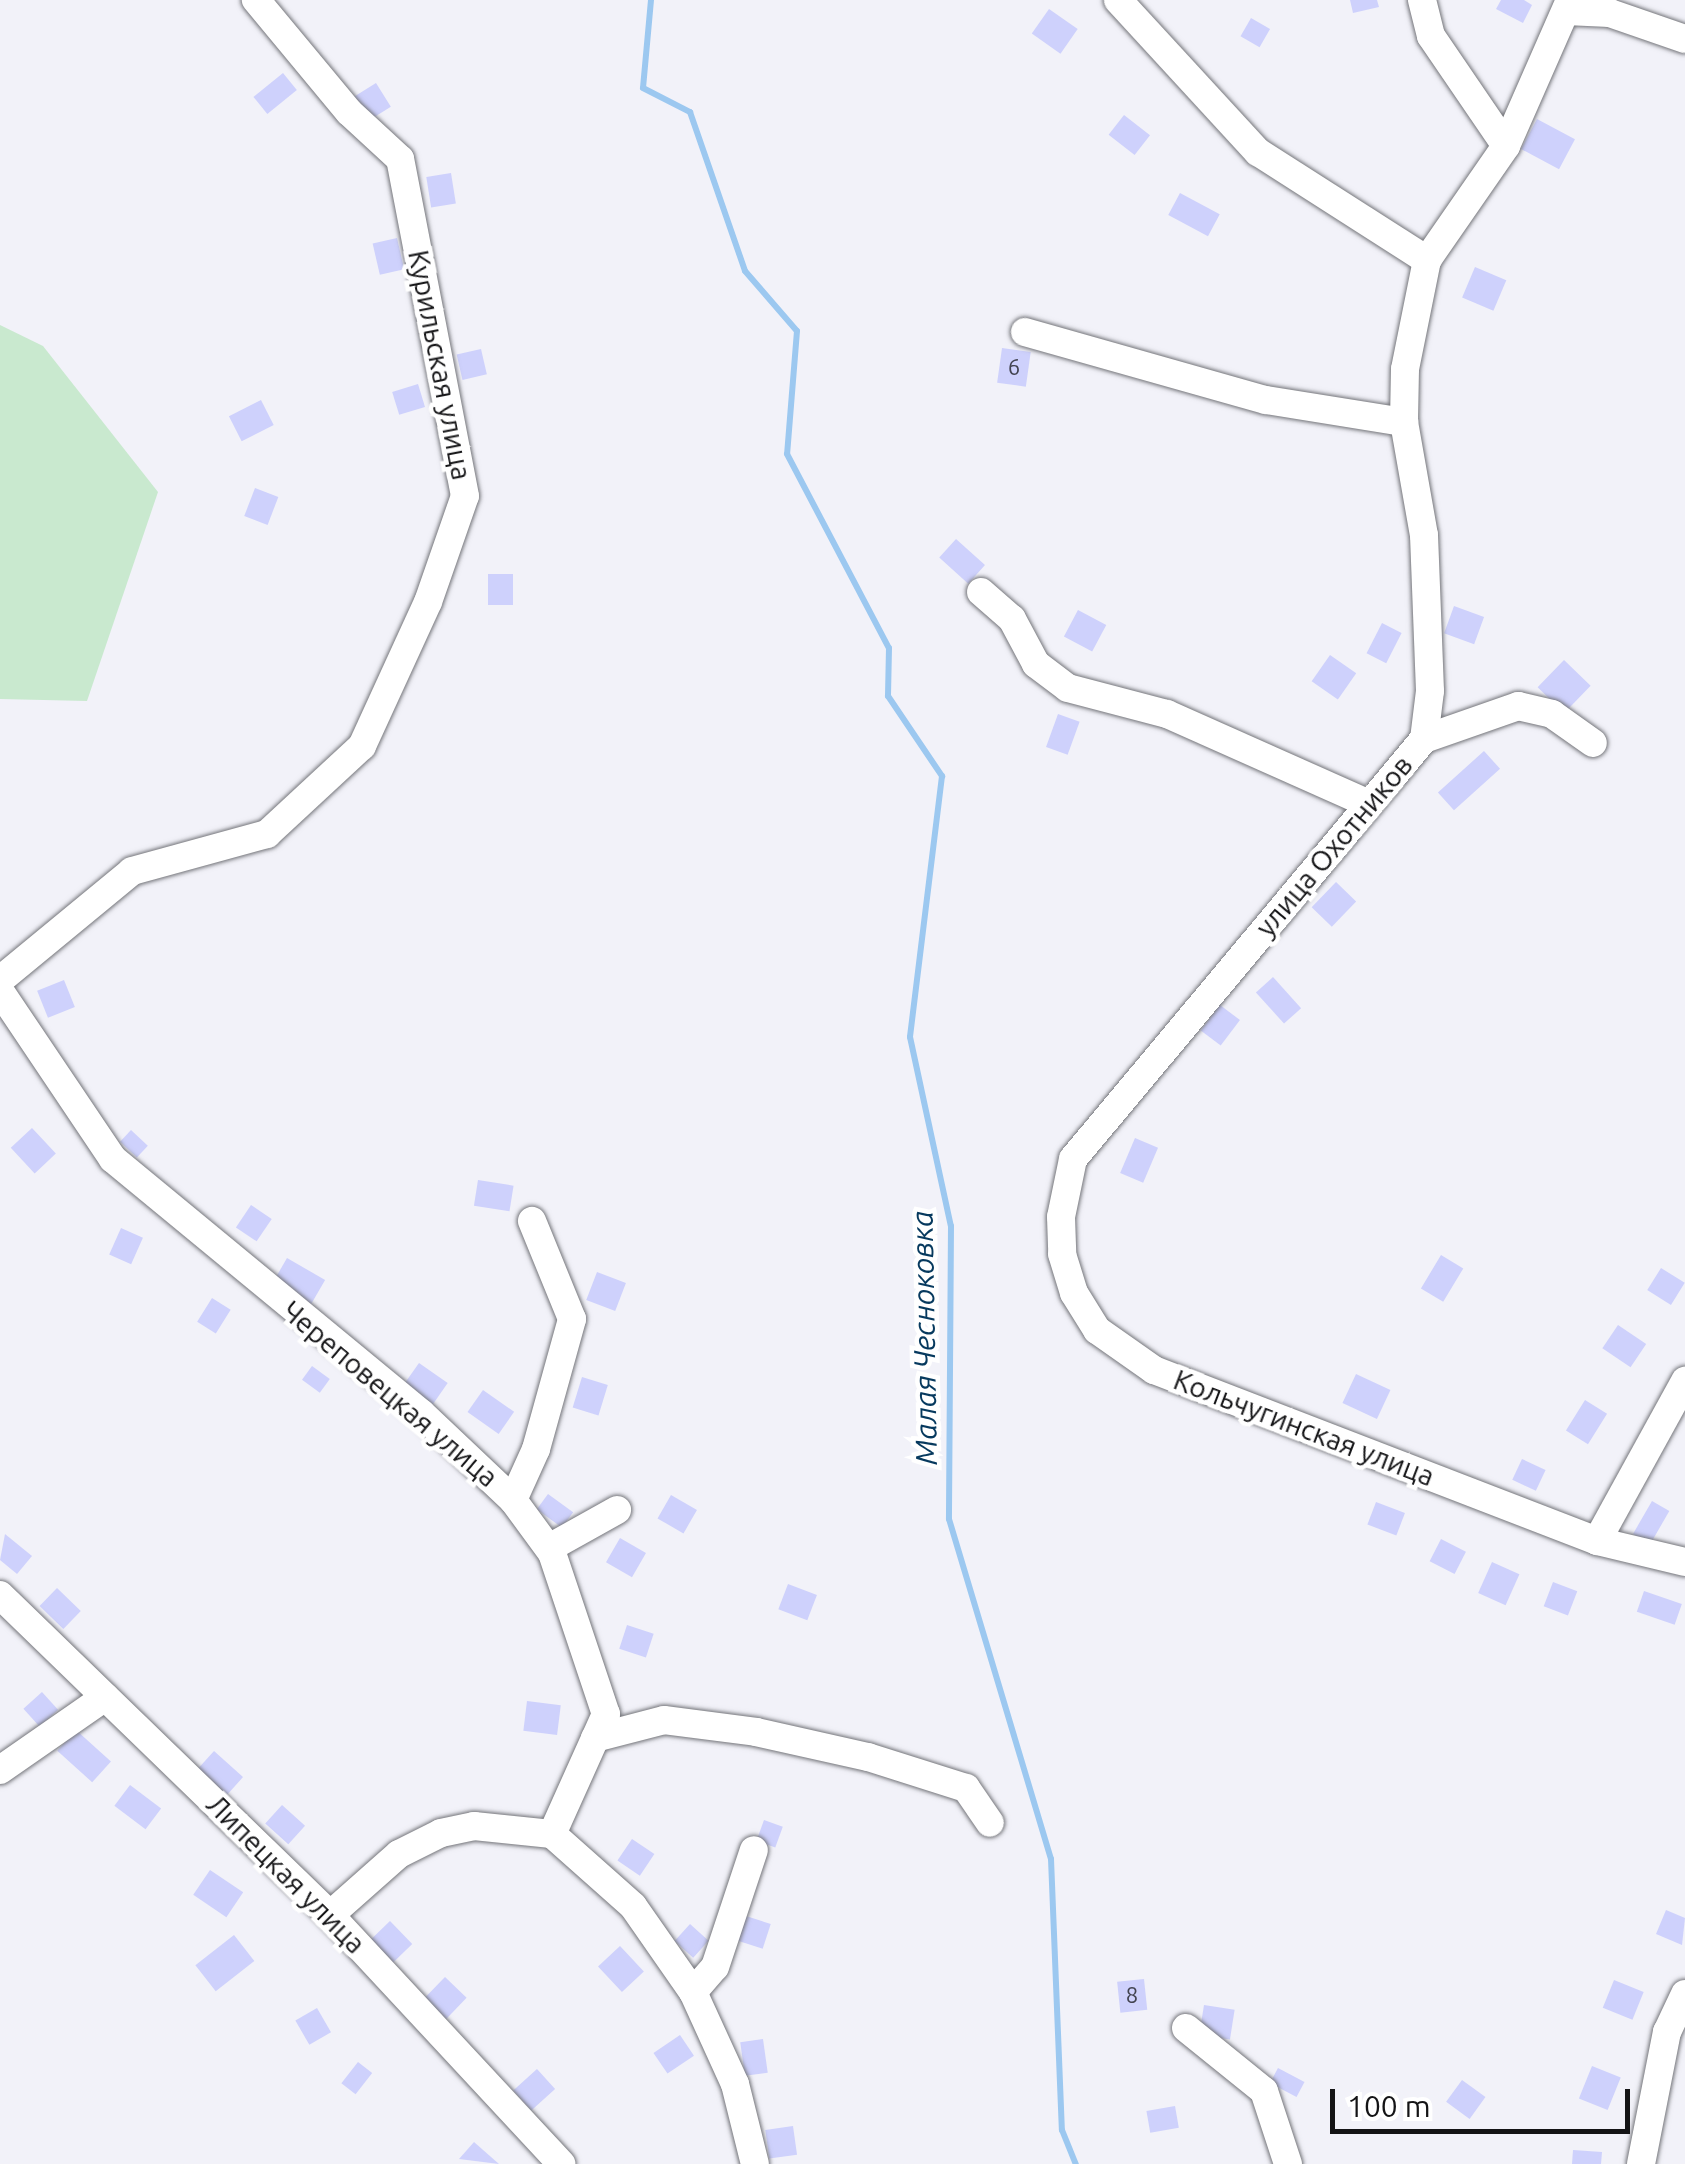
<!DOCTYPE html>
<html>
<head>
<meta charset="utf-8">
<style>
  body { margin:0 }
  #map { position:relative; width:1685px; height:2164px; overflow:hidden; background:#f2f2f9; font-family:Ubuntu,sans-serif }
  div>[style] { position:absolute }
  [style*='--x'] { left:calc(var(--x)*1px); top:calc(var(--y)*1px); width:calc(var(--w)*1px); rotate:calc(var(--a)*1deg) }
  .green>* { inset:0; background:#c9e9cf }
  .stream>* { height:6px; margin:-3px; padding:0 3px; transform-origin:3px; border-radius:3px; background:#9cc8f0 }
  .building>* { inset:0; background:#ced1fc; transform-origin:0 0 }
  .roads { filter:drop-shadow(0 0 2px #74757a) drop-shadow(0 0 2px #74757a) }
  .minor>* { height:28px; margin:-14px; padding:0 14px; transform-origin:14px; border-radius:14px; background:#fff }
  span { translate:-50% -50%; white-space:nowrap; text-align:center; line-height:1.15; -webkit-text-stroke:9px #fff; paint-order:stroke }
  .number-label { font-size:22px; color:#424350 }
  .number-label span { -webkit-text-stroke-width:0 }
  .street-label { font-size:28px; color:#141416 }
  .water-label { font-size:30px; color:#06395e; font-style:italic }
  .scale { position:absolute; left:1330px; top:2089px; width:300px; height:45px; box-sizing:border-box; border:5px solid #141416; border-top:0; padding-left:12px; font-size:30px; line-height:35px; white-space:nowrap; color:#141416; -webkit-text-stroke:8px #fff; paint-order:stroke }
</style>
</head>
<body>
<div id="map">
  <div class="green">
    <i style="clip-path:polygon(0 325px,43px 346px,158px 492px,87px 701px,0 699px)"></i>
  </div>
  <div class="stream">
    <i style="--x:651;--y:0;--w:88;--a:95.2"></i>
    <i style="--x:643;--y:88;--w:53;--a:27.1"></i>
    <i style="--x:690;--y:112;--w:168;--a:70.9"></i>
    <i style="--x:745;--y:271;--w:79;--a:49.1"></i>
    <i style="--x:797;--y:331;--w:123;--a:94.6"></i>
    <i style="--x:787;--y:454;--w:219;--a:62.3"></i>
    <i style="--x:889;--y:648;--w:48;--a:91.2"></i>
    <i style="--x:888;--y:696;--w:97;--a:56"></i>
    <i style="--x:942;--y:776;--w:263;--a:97"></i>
    <i style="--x:910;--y:1037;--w:193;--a:77.8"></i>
    <i style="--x:951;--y:1226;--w:293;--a:90.4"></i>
    <i style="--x:949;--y:1519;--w:355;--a:73.3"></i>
    <i style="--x:1051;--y:1859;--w:271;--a:87.7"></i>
    <i style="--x:1062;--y:2130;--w:37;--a:68"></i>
  </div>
  <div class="building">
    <i style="clip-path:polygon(1350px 0,1377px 0,1379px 7px,1353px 13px)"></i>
    <i style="clip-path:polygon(1501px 0,1524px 0,1532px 5px,1523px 23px,1496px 9px)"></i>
    <i style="left:1049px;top:9px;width:35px;height:30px;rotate:35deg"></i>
    <i style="left:1251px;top:18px;width:22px;height:21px;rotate:30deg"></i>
    <i style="left:283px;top:73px;width:22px;height:38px;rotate:51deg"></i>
    <i style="left:376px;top:83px;width:28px;height:25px;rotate:58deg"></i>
    <i style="left:1124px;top:115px;width:33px;height:25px;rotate:38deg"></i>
    <i style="left:1537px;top:119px;width:43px;height:34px;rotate:28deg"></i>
    <i style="left:451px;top:173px;width:31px;height:25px;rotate:81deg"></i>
    <i style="left:1180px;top:193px;width:45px;height:25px;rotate:28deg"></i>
    <i style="left:397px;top:238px;width:32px;height:25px;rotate:77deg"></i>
    <i style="left:1475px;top:267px;width:34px;height:33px;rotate:23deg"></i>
    <i style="left:1002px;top:348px;width:29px;height:35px;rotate:8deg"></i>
    <i style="left:481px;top:349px;width:26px;height:25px;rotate:77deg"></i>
    <i style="left:418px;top:384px;width:24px;height:27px;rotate:73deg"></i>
    <i style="left:261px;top:400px;width:28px;height:36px;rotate:63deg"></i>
    <i style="left:255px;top:488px;width:25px;height:30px;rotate:21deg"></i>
    <i style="left:956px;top:539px;width:39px;height:25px;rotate:42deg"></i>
    <i style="left:488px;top:574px;width:25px;height:31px"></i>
    <i style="left:1454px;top:606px;width:32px;height:29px;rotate:20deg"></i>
    <i style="left:1078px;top:610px;width:32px;height:30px;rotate:28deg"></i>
    <i style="left:1382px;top:623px;width:22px;height:34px;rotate:27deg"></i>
    <i style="left:1330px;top:655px;width:32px;height:32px;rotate:35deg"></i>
    <i style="left:1564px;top:660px;width:37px;height:38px;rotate:44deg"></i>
    <i style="left:1058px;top:714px;width:23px;height:35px;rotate:20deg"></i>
    <i style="left:1484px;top:751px;width:24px;height:62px;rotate:48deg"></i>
    <i style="left:1336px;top:882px;width:28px;height:35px;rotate:44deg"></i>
    <i style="left:1273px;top:977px;width:42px;height:23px;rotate:48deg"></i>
    <i style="left:64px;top:980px;width:29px;height:29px;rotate:68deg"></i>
    <i style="left:1220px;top:1005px;width:25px;height:32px;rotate:37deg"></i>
    <i style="left:32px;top:1128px;width:35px;height:29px;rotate:47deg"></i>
    <i style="left:131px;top:1130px;width:23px;height:16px;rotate:43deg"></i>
    <i style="left:1135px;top:1138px;width:25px;height:38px;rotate:23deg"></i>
    <i style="left:478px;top:1180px;width:36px;height:26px;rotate:9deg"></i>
    <i style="left:251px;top:1205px;width:25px;height:27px;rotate:34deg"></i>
    <i style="left:121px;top:1228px;width:24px;height:29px;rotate:24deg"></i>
    <i style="left:1441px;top:1255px;width:26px;height:39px;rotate:31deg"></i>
    <i style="left:287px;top:1258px;width:44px;height:29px;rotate:30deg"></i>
    <i style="left:1661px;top:1268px;width:28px;height:26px;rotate:32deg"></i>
    <i style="left:597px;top:1272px;width:31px;height:30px;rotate:21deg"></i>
    <i style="left:212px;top:1298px;width:22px;height:28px;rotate:32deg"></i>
    <i style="left:1618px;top:1325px;width:34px;height:28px;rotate:34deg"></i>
    <i style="left:419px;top:1363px;width:35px;height:27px;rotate:35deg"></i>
    <i style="left:312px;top:1366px;width:22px;height:17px;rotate:36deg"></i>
    <i style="left:1356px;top:1374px;width:38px;height:32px;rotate:25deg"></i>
    <i style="left:582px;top:1377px;width:27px;height:32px;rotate:17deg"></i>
    <i style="left:483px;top:1390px;width:38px;height:27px;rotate:35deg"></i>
    <i style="left:1585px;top:1400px;width:26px;height:36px;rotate:32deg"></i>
    <i style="left:1522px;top:1459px;width:26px;height:23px;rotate:25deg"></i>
    <i style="left:548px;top:1494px;width:31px;height:19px;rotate:36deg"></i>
    <i style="left:671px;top:1495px;width:30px;height:27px;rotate:30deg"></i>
    <i style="left:1652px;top:1501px;width:20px;height:38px;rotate:30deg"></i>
    <i style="left:1376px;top:1502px;width:31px;height:24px;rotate:21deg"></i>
    <i style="clip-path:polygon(5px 1534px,32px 1556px,17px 1574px,0 1560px)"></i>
    <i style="left:620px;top:1538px;width:30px;height:28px;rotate:30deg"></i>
    <i style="left:1441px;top:1539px;width:28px;height:25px;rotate:27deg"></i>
    <i style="left:1492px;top:1562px;width:30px;height:34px;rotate:24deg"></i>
    <i style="left:1553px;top:1582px;width:26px;height:26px;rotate:21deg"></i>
    <i style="left:788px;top:1584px;width:31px;height:27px;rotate:21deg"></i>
    <i style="left:57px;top:1588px;width:33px;height:25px;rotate:44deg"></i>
    <i style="left:1644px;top:1591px;width:40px;height:22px;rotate:19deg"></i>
    <i style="left:627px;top:1625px;width:28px;height:25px;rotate:18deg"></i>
    <i style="left:42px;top:1692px;width:24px;height:25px;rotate:48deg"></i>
    <i style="left:527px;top:1701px;width:34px;height:30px;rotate:7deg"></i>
    <i style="left:76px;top:1730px;width:47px;height:28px;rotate:42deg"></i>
    <i style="left:214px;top:1751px;width:39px;height:27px;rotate:42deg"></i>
    <i style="left:130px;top:1785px;width:39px;height:26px;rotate:37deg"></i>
    <i style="left:282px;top:1805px;width:31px;height:25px;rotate:42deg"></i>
    <i style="left:764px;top:1820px;width:20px;height:22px;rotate:20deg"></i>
    <i style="left:632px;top:1839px;width:27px;height:26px;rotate:34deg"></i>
    <i style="left:210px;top:1870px;width:40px;height:30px;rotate:34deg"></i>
    <i style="clip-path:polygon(1666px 1910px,1685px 1918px,1682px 1945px,1656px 1934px)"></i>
    <i style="left:746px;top:1916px;width:26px;height:26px;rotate:18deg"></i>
    <i style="left:390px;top:1921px;width:32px;height:28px;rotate:46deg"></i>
    <i style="left:690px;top:1924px;width:25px;height:23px;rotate:42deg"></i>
    <i style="left:234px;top:1935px;width:33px;height:49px;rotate:52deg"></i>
    <i style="left:620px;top:1946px;width:35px;height:30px;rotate:47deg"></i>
    <i style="left:445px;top:1977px;width:30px;height:30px;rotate:44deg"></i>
    <i style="left:1144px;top:1979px;width:31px;height:27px;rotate:84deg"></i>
    <i style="left:1614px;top:1980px;width:32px;height:30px;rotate:22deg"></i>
    <i style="left:1204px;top:2005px;width:31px;height:30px;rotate:9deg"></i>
    <i style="left:317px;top:2008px;width:28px;height:25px;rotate:60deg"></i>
    <i style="left:680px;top:2035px;width:25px;height:32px;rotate:56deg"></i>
    <i style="left:763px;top:2039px;width:34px;height:23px;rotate:82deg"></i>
    <i style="left:358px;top:2062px;width:18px;height:27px;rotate:38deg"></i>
    <i style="left:1592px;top:2066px;width:31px;height:35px;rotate:22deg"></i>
    <i style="left:1278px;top:2068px;width:30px;height:17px;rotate:28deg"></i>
    <i style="left:537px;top:2069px;width:27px;height:32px;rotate:48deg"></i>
    <i style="left:1462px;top:2080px;width:29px;height:27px;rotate:36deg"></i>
    <i style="left:1175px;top:2106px;width:22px;height:29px;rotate:80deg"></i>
    <i style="left:793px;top:2126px;width:29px;height:28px;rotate:82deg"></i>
    <i style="clip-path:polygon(474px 2142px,499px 2164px,459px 2159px)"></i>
    <i style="clip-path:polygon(1573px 2150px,1602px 2152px,1601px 2164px,1572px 2164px)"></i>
  </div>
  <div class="roads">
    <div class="minor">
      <i style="--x:1118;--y:0;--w:207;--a:47.4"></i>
      <i style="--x:1258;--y:152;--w:201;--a:32.6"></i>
      <i style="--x:1422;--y:0;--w:37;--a:76"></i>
      <i style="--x:1431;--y:36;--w:133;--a:55.7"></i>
      <i style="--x:1570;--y:0;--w:159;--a:113.7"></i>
      <i style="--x:1506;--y:146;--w:139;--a:124.7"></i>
      <i style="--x:1427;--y:260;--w:111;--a:101.4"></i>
      <i style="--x:1405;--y:369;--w:53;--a:91.1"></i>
      <i style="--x:1404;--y:422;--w:115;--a:80"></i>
      <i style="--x:1424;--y:535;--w:156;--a:87.8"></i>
      <i style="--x:1430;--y:691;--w:48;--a:97.1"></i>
      <i style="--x:1424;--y:739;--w:547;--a:129.89"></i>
      <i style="--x:1073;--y:1159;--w:59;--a:101.7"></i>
      <i style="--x:1061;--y:1217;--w:37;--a:88"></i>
      <i style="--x:1062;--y:1254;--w:41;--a:72.9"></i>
      <i style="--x:1074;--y:1293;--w:44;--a:58.1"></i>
      <i style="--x:1097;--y:1330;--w:70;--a:35.1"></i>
      <i style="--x:1154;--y:1370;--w:475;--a:21.1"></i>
      <i style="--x:1597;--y:1541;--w:90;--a:13.4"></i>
      <i style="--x:1566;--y:11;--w:44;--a:2.6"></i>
      <i style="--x:1610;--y:13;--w:79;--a:19.1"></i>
      <i style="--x:1025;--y:332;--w:250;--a:15.8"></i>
      <i style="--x:1266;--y:400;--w:140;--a:9.1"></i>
      <i style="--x:981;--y:592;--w:41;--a:41.1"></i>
      <i style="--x:1012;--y:619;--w:51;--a:61.9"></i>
      <i style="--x:1036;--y:664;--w:40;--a:37"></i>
      <i style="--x:1068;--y:688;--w:102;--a:14.7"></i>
      <i style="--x:1167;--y:714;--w:219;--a:24"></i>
      <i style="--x:1424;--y:739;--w:100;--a:-19.3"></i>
      <i style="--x:1518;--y:706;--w:35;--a:13"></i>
      <i style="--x:1552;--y:714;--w:50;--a:35.3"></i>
      <i style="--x:0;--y:980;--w:171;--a:-39.5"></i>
      <i style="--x:132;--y:871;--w:140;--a:-15.3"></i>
      <i style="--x:267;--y:834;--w:129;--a:-42.8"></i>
      <i style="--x:362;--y:746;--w:158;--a:-65.4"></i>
      <i style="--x:428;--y:602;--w:112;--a:-70.8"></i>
      <i style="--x:465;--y:496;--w:343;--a:-100.9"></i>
      <i style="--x:400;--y:159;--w:69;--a:-137.3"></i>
      <i style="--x:349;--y:112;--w:146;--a:-129.7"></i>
      <i style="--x:0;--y:991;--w:202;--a:56.1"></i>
      <i style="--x:113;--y:1159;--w:399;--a:39.5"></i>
      <i style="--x:421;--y:1413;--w:127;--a:43.4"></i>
      <i style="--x:513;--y:1500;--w:66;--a:53.7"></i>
      <i style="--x:552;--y:1553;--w:170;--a:71.5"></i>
      <i style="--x:606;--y:1714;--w:132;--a:114.2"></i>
      <i style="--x:552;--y:1834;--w:108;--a:41.6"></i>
      <i style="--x:633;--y:1906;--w:105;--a:55.1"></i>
      <i style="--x:693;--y:1992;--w:101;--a:65.5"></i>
      <i style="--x:735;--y:2084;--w:82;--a:76"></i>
      <i style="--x:513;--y:1500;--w:56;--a:-65.7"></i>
      <i style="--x:536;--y:1449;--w:135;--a:-74.5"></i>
      <i style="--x:572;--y:1319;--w:106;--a:-112.2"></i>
      <i style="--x:1597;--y:1541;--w:183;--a:-61.2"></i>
      <i style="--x:549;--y:1548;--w:78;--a:-29.2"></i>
      <i style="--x:0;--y:1595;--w:460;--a:44.1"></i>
      <i style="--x:330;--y:1915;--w:340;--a:47.1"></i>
      <i style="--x:595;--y:1738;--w:71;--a:-14.6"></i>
      <i style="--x:664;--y:1720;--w:93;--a:7.4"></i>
      <i style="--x:756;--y:1732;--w:115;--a:12.6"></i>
      <i style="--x:868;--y:1757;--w:103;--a:17.6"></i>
      <i style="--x:966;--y:1788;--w:42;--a:55.6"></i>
      <i style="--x:0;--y:1770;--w:128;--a:-34.8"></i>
      <i style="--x:330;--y:1915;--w:92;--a:-41.5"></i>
      <i style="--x:399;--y:1854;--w:47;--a:-26.6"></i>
      <i style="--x:441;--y:1833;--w:34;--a:-12"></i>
      <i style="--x:474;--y:1826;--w:78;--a:5.9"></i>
      <i style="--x:693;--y:1992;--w:33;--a:-49"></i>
      <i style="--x:715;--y:1967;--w:123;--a:-71.6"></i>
      <i style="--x:1186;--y:2028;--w:100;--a:38.9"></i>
      <i style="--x:1264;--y:2091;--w:77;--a:71.8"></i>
      <i style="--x:1641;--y:2164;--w:135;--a:-78.9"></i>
      <i style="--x:1667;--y:2032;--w:42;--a:-64.7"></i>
    </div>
  </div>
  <div class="number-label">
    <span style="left:1014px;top:367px">6</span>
    <span style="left:1132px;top:1995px">8</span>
  </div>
  <div class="street-label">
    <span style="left:440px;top:365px;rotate:79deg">Курильская улица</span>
    <span style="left:1334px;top:846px;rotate:-50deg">улица Охотников</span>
    <span style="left:390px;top:1394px;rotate:40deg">Череповецкая улица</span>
    <span style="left:1304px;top:1428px;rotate:21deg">Кольчугинская улица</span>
    <span style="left:286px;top:1874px;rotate:45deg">Липецкая улица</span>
  </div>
  <div class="water-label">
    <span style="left:924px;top:1338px;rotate:-91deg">Малая Чесноковка</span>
  </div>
  <div class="scale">100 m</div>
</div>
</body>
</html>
